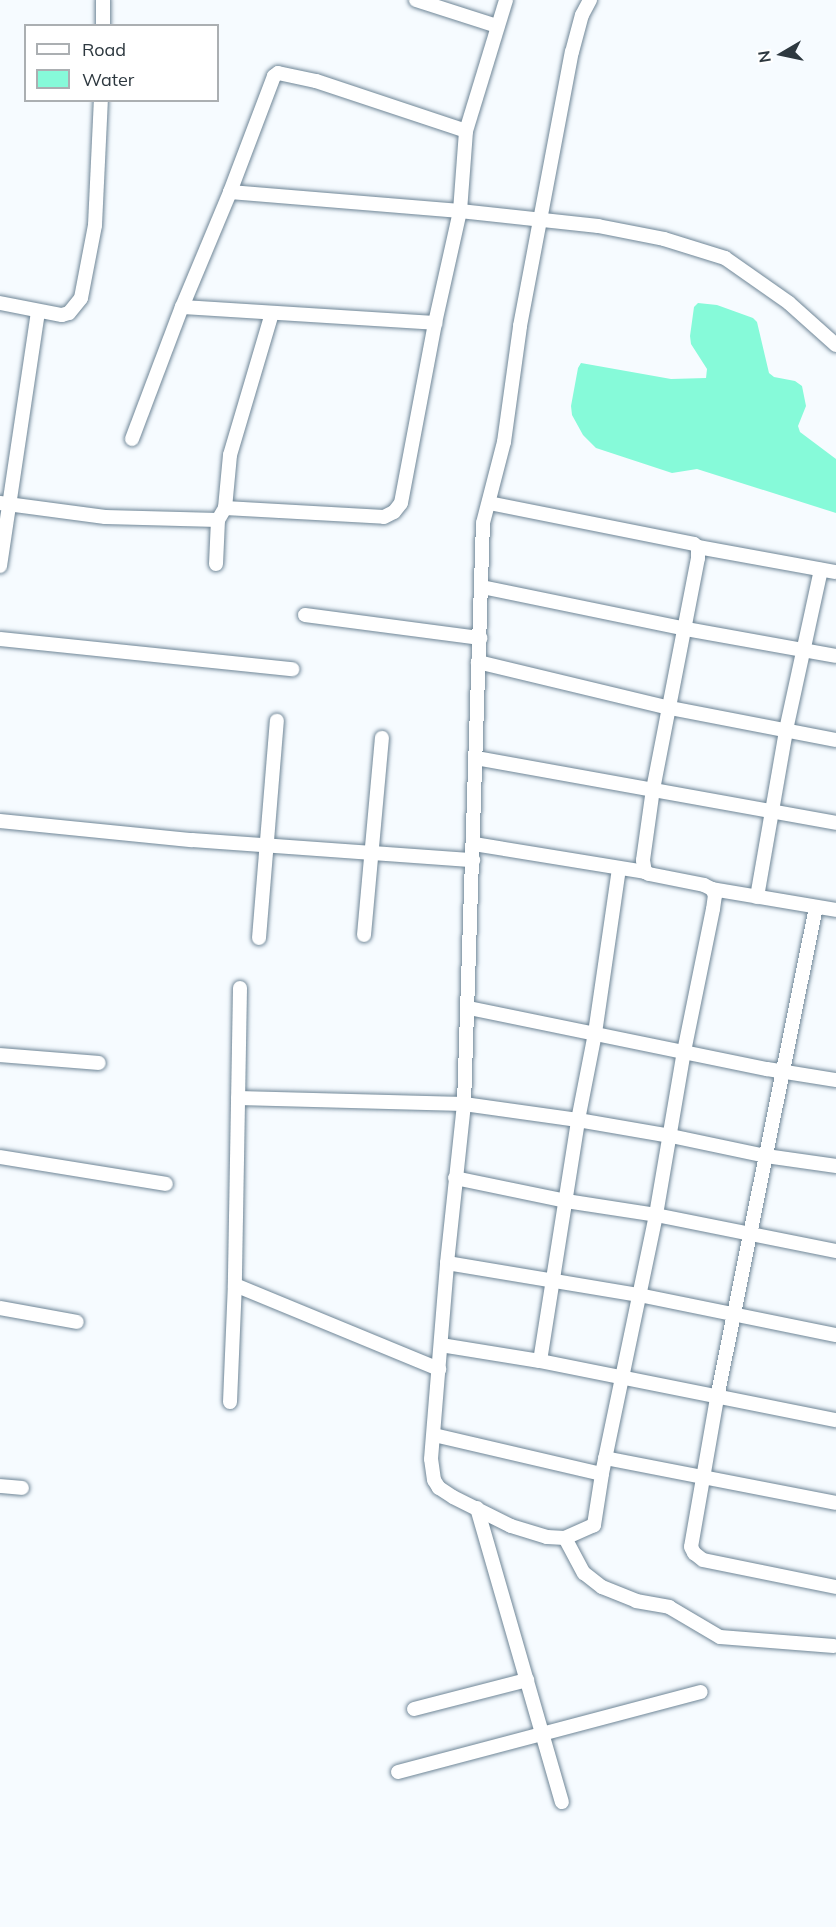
<!DOCTYPE html>
<html>
<head>
<meta charset="utf-8">
<style>
  body { margin:0 }
  #map { position:relative; width:836px; height:1927px; overflow:hidden; background:#f6fbff; font-family:Mulish,sans-serif }
  div>[style] { position:absolute }
  [style*='--x'] { left:calc(var(--x)*1px); top:calc(var(--y)*1px); width:calc(var(--w)*1px); rotate:calc(var(--a)*1deg) }
  .water>* { inset:0; background:#86fad9 }
  .roads { filter:drop-shadow(0 0 2px #6f8697) drop-shadow(0 0 2px #6f8697) }
  .minor>* { height:14px; margin:-7px; padding:0 7px; transform-origin:7px; border-radius:7px; background:#fff }
  span { translate:-50% -50%; white-space:nowrap; text-align:center; line-height:1.15; -webkit-text-stroke:4.5px #fff; paint-order:stroke }
  .legend { position:absolute; left:24px; top:24px; width:195px; height:78px; box-sizing:border-box; background:#fff; border:2px solid #abafb2; margin:0; padding:8px 10px; list-style:none; font-size:18px; color:#2d383f }
  .legend li { display:flex; align-items:center; gap:12px; height:30px }
  .legend b { width:30px; border:2px solid #abafb2 }
  .north { position:absolute; left:752px; top:24px; width:60px; height:60px; -webkit-text-stroke:4px #fff; paint-order:stroke; rotate:261deg; font-size:16px; font-weight:700; line-height:24px; text-align:center; color:#2d383f }
  .north::after { content:''; display:block; margin:auto; width:21px; height:27px; background:#2d383f; clip-path:polygon(50% 0,100% 100%,50% 72%,0 100%) }
</style>
</head>
<body>
<div id="map">
  <div class="water">
    <i style="clip-path:polygon(698px 303px,717px 305px,753px 318px,757px 322px,769px 373px,774px 377px,795px 381px,802px 386px,806px 406px,798px 426px,800px 432px,836px 459px,836px 513px,697px 469px,672px 473px,596px 448px,583px 435px,572px 415px,571px 406px,578px 368px,581px 363px,671px 379px,706px 378px,707px 369px,691px 344px,690px 336px,694px 307px)"></i>
  </div>
  <div class="roads">
    <div class="minor">
      <i style="--x:103;--y:0;--w:26;--a:90"></i>
      <i style="--x:416;--y:0;--w:85;--a:17.8"></i>
      <i style="--x:230;--y:192;--w:231;--a:4.7"></i>
      <i style="--x:460;--y:211;--w:139;--a:6.2"></i>
      <i style="--x:598;--y:226;--w:67;--a:11.1"></i>
      <i style="--x:664;--y:239;--w:64;--a:17.3"></i>
      <i style="--x:725;--y:258;--w:78;--a:35.1"></i>
      <i style="--x:789;--y:303;--w:63;--a:41.8"></i>
      <i style="--x:0;--y:303;--w:63;--a:11"></i>
      <i style="--x:62;--y:315;--w:7;--a:-16"></i>
      <i style="--x:69;--y:313;--w:19;--a:-51"></i>
      <i style="--x:81;--y:298;--w:74;--a:-79.1"></i>
      <i style="--x:95;--y:225;--w:125;--a:-87.3"></i>
      <i style="--x:182;--y:307;--w:254;--a:3.6"></i>
      <i style="--x:132;--y:439;--w:141;--a:-69.3"></i>
      <i style="--x:182;--y:307;--w:125;--a:-67.3"></i>
      <i style="--x:230;--y:192;--w:124;--a:-69.2"></i>
      <i style="--x:274;--y:76;--w:5;--a:-37"></i>
      <i style="--x:278;--y:73;--w:39;--a:12"></i>
      <i style="--x:316;--y:81;--w:158;--a:18.4"></i>
      <i style="--x:0;--y:503;--w:106;--a:7.6"></i>
      <i style="--x:105;--y:517;--w:113;--a:1.5"></i>
      <i style="--x:218;--y:520;--w:14;--a:-60"></i>
      <i style="--x:225;--y:508;--w:53;--a:-84.6"></i>
      <i style="--x:230;--y:455;--w:148;--a:-73.5"></i>
      <i style="--x:489;--y:503;--w:209;--a:11.3"></i>
      <i style="--x:694;--y:544;--w:5;--a:37"></i>
      <i style="--x:698;--y:547;--w:11;--a:90"></i>
      <i style="--x:698;--y:558;--w:235;--a:101"></i>
      <i style="--x:653;--y:789;--w:72;--a:98"></i>
      <i style="--x:643;--y:860;--w:12;--a:81"></i>
      <i style="--x:645;--y:872;--w:4;--a:27"></i>
      <i style="--x:649;--y:874;--w:56;--a:11.3"></i>
      <i style="--x:704;--y:885;--w:9;--a:27"></i>
      <i style="--x:712;--y:889;--w:7;--a:63"></i>
      <i style="--x:715;--y:895;--w:14;--a:98"></i>
      <i style="--x:713;--y:909;--w:145;--a:101.5"></i>
      <i style="--x:684;--y:1051;--w:166;--a:99.7"></i>
      <i style="--x:656;--y:1215;--w:265;--a:101.8"></i>
      <i style="--x:602;--y:1474;--w:52;--a:98.9"></i>
      <i style="--x:594;--y:1525;--w:32;--a:156"></i>
      <i style="--x:565;--y:1538;--w:18;--a:-177"></i>
      <i style="--x:547;--y:1537;--w:38;--a:-163"></i>
      <i style="--x:511;--y:1526;--w:65;--a:-153.4"></i>
      <i style="--x:453;--y:1497;--w:17;--a:-147"></i>
      <i style="--x:439;--y:1488;--w:9;--a:-122"></i>
      <i style="--x:434;--y:1480;--w:21;--a:-98"></i>
      <i style="--x:431;--y:1459;--w:197;--a:-85.3"></i>
      <i style="--x:447;--y:1263;--w:160;--a:-83.9"></i>
      <i style="--x:464;--y:1104;--w:581;--a:-88.13"></i>
      <i style="--x:483;--y:523;--w:84;--a:-75.5"></i>
      <i style="--x:504;--y:442;--w:117;--a:-82.1"></i>
      <i style="--x:520;--y:326;--w:279;--a:-79.3"></i>
      <i style="--x:572;--y:52;--w:38;--a:-75"></i>
      <i style="--x:582;--y:15;--w:17;--a:-62"></i>
      <i style="--x:225;--y:508;--w:159;--a:3.2"></i>
      <i style="--x:384;--y:517;--w:11;--a:-27"></i>
      <i style="--x:394;--y:512;--w:11;--a:-52"></i>
      <i style="--x:401;--y:503;--w:183;--a:-79.3"></i>
      <i style="--x:435;--y:323;--w:115;--a:-77.4"></i>
      <i style="--x:460;--y:211;--w:80;--a:-85.7"></i>
      <i style="--x:466;--y:131;--w:137;--a:-73"></i>
      <i style="--x:698;--y:547;--w:140;--a:10.3"></i>
      <i style="--x:216;--y:564;--w:44;--a:-87.4"></i>
      <i style="--x:0;--y:566;--w:257;--a:-81.5"></i>
      <i style="--x:482;--y:587;--w:208;--a:11.6"></i>
      <i style="--x:686;--y:629;--w:152;--a:10.2"></i>
      <i style="--x:305;--y:615;--w:177;--a:7.5"></i>
      <i style="--x:0;--y:639;--w:294;--a:5.9"></i>
      <i style="--x:478;--y:662;--w:197;--a:13.5"></i>
      <i style="--x:670;--y:708;--w:169;--a:10.9"></i>
      <i style="--x:476;--y:758;--w:366;--a:10.2"></i>
      <i style="--x:0;--y:821;--w:193;--a:5.7"></i>
      <i style="--x:192;--y:840;--w:282;--a:4.1"></i>
      <i style="--x:474;--y:844;--w:173;--a:9.3"></i>
      <i style="--x:712;--y:889;--w:126;--a:9.6"></i>
      <i style="--x:757;--y:897;--w:169;--a:-80.1"></i>
      <i style="--x:786;--y:730;--w:164;--a:-77.7"></i>
      <i style="--x:816;--y:907;--w:501;--a:101.4"></i>
      <i style="--x:717;--y:1398;--w:151;--a:99.9"></i>
      <i style="--x:691;--y:1547;--w:7;--a:63"></i>
      <i style="--x:694;--y:1553;--w:11;--a:38"></i>
      <i style="--x:703;--y:1560;--w:136;--a:11.5"></i>
      <i style="--x:364;--y:935;--w:198;--a:-84.8"></i>
      <i style="--x:259;--y:938;--w:218;--a:-85.3"></i>
      <i style="--x:240;--y:988;--w:297;--a:91"></i>
      <i style="--x:235;--y:1285;--w:221;--a:22.4"></i>
      <i style="--x:469;--y:1008;--w:304;--a:11.6"></i>
      <i style="--x:767;--y:1069;--w:70;--a:9.1"></i>
      <i style="--x:0;--y:1055;--w:99;--a:4.6"></i>
      <i style="--x:238;--y:1098;--w:226;--a:1.5"></i>
      <i style="--x:464;--y:1104;--w:115;--a:8"></i>
      <i style="--x:578;--y:1120;--w:94;--a:9.8"></i>
      <i style="--x:671;--y:1136;--w:97;--a:11.9"></i>
      <i style="--x:766;--y:1156;--w:71;--a:8.1"></i>
      <i style="--x:0;--y:1157;--w:168;--a:9.2"></i>
      <i style="--x:455;--y:1178;--w:113;--a:11.7"></i>
      <i style="--x:566;--y:1201;--w:91;--a:8.8"></i>
      <i style="--x:656;--y:1215;--w:184;--a:11.3"></i>
      <i style="--x:447;--y:1263;--w:195;--a:9.5"></i>
      <i style="--x:639;--y:1295;--w:201;--a:11.5"></i>
      <i style="--x:0;--y:1308;--w:78;--a:10.3"></i>
      <i style="--x:441;--y:1345;--w:100;--a:9.2"></i>
      <i style="--x:540;--y:1361;--w:302;--a:11.3"></i>
      <i style="--x:540;--y:1361;--w:244;--a:-81"></i>
      <i style="--x:578;--y:1120;--w:89;--a:-78.9"></i>
      <i style="--x:595;--y:1033;--w:166;--a:-81.7"></i>
      <i style="--x:230;--y:1402;--w:117;--a:-87.6"></i>
      <i style="--x:434;--y:1435;--w:172;--a:13.1"></i>
      <i style="--x:605;--y:1458;--w:235;--a:11"></i>
      <i style="--x:0;--y:1486;--w:22;--a:5"></i>
      <i style="--x:477;--y:1508;--w:306;--a:73.9"></i>
      <i style="--x:565;--y:1538;--w:40;--a:62"></i>
      <i style="--x:584;--y:1573;--w:23;--a:38"></i>
      <i style="--x:602;--y:1587;--w:37;--a:22"></i>
      <i style="--x:636;--y:1601;--w:34;--a:10"></i>
      <i style="--x:669;--y:1607;--w:59;--a:30.5"></i>
      <i style="--x:720;--y:1637;--w:114;--a:4.5"></i>
      <i style="--x:414;--y:1709;--w:117;--a:-14.4"></i>
      <i style="--x:398;--y:1772;--w:313;--a:-14.8"></i>
    </div>
  </div>
  <ul class="legend">
  <li><b style="height:8px;background:#fff"></b>Road</li>
  <li><b style="height:16px;background:#86fad9"></b>Water</li>
  </ul>
  <div class="north">N</div>
</div>
</body>
</html>
